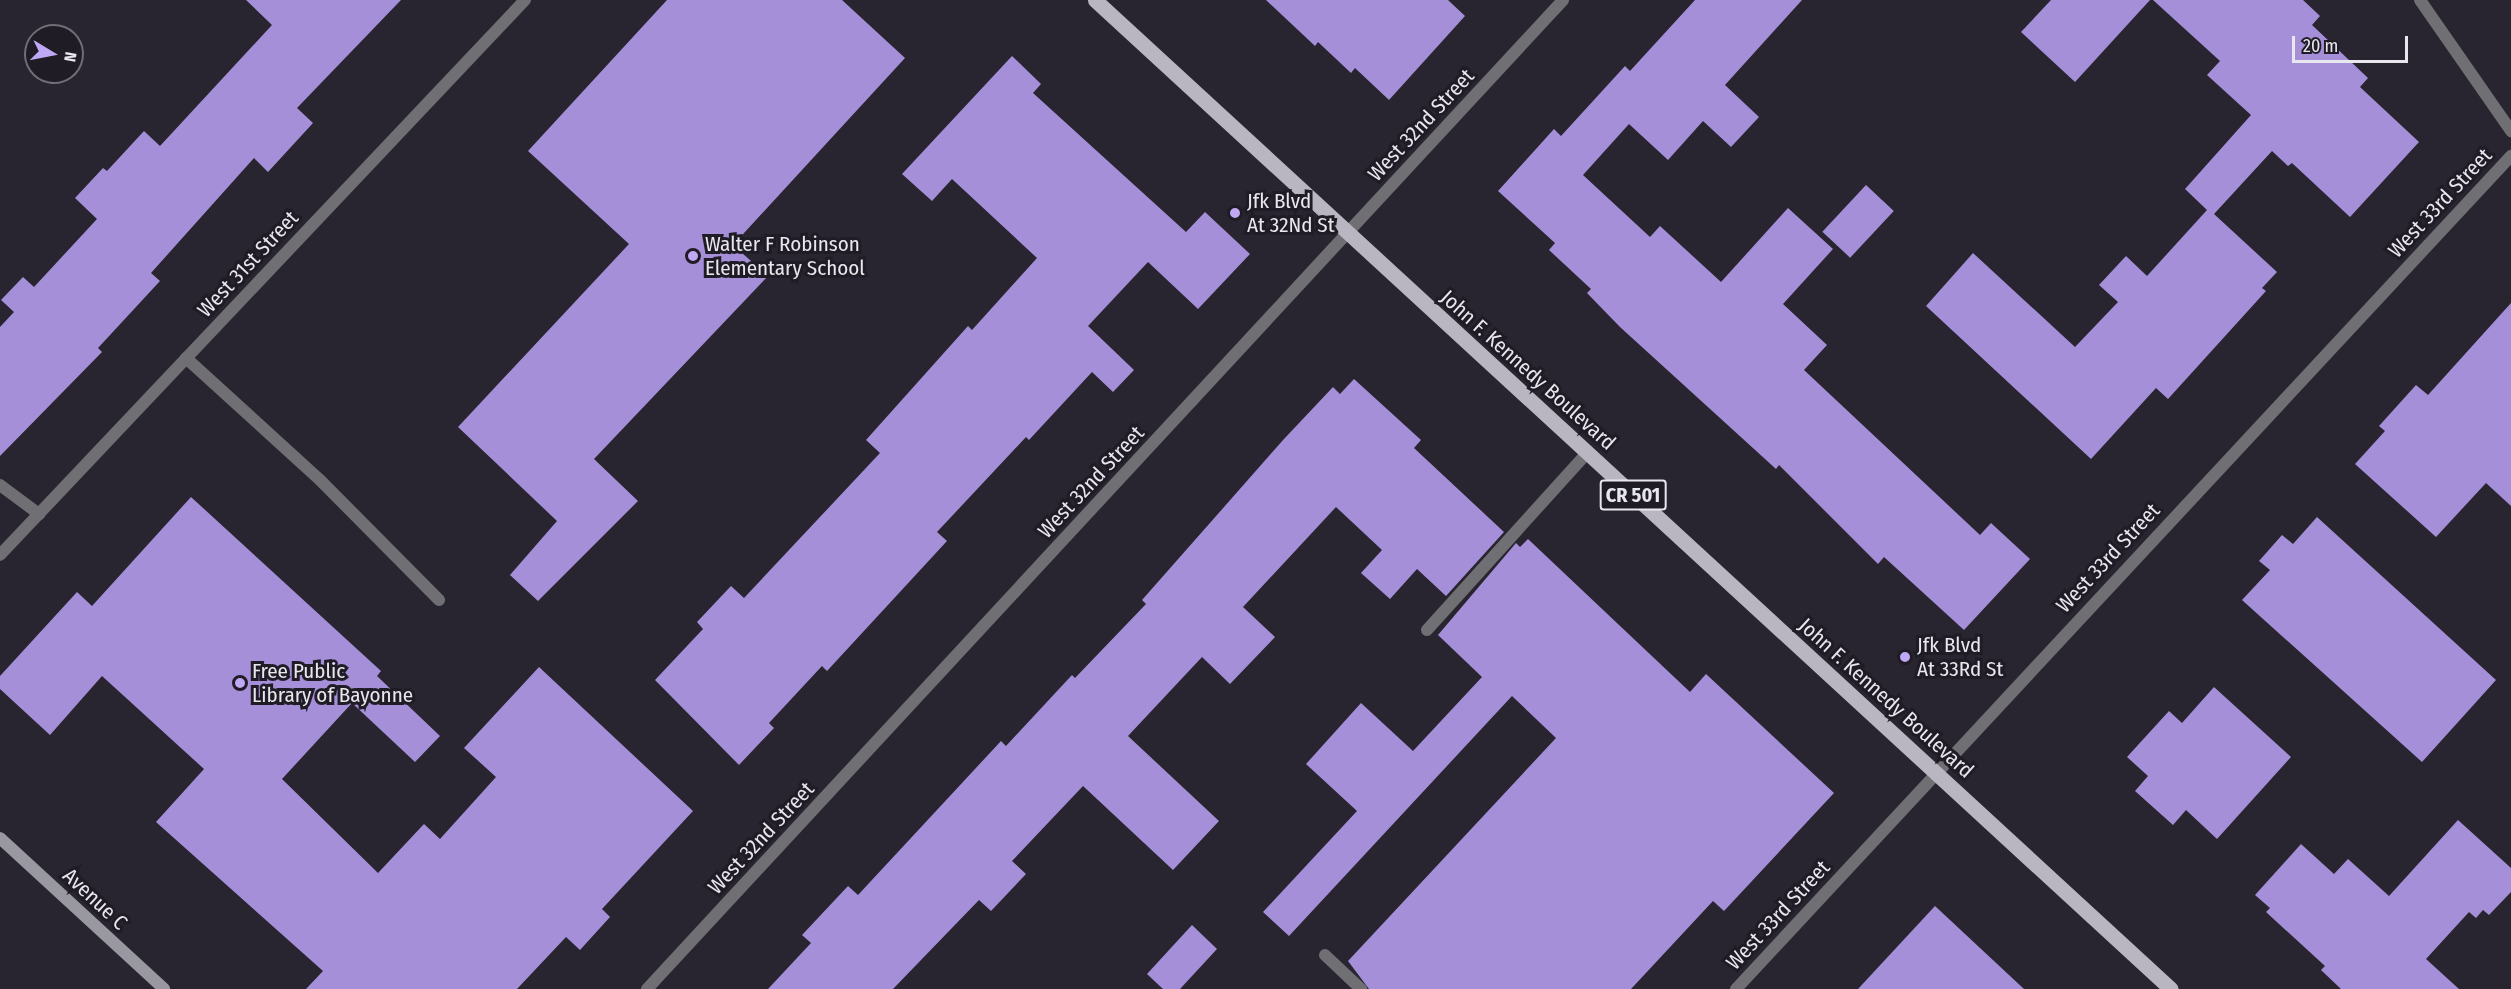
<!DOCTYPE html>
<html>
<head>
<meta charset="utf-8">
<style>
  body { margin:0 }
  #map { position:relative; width:2511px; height:989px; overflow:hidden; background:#282530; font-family:"Fira Sans Condensed",sans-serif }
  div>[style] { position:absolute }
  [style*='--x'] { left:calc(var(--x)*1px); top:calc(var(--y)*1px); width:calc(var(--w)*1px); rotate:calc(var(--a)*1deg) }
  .building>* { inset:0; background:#a68fd9; transform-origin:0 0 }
  .service>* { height:12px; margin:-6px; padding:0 6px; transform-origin:6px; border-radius:6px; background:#706f74 }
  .minor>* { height:12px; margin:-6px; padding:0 6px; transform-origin:6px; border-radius:6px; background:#706f74 }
  .tertiary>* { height:12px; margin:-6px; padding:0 6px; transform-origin:6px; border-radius:6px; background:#706f74 }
  .secondary>* { height:12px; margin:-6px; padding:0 6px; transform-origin:6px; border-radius:6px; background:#9997a0 }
  .primary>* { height:15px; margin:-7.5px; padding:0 7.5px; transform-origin:7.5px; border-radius:7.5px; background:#b9b6c2 }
  .dots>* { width:16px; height:16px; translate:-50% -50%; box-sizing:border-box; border:3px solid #1f1c26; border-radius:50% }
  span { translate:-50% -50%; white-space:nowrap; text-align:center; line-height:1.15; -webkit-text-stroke:6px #1f1c26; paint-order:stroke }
  .shield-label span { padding:2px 4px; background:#1f1c26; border:2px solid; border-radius:4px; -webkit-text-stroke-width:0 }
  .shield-label { font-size:20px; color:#e9e7ee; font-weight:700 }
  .street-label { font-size:21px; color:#e9e7ee }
  .poi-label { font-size:21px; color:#e9e7ee }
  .left { translate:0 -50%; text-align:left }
  .north { position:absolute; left:24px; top:24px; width:60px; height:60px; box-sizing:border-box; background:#1f1c26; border:2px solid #706d76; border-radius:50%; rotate:100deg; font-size:16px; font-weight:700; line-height:24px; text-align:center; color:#e9e7ee }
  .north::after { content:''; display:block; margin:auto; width:21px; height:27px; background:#bfa8f4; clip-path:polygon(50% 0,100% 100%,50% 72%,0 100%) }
  .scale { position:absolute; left:2292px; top:36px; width:116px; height:27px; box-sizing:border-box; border:3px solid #e9e7ee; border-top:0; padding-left:8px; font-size:18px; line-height:21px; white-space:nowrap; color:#e9e7ee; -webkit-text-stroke:4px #1f1c26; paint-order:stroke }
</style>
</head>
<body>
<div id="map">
  <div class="building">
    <i style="clip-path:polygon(246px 0,401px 0,297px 108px,313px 123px,268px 172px,254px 158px,151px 273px,160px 281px,98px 348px,102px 352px,0 456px,0 327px,14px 312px,1px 300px,23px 277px,34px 287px,97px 219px,75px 198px,103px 168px,107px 171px,144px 131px,160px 146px,272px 25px)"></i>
    <i style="clip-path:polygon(667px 0,842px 0,905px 58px,733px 245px,768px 276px,594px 459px,638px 501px,538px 601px,510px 575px,557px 521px,458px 427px,629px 244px,528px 151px)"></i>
    <i style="clip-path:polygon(1266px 0,1448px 0,1465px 16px,1389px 100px,1355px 68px,1351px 73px,1318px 42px,1315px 46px)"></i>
    <i style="clip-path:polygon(1695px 0,1802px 0,1725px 85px,1759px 117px,1731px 147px,1703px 121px,1668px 160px,1629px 124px,1583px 175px,1650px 237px,1660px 226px,1721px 282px,1788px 208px,1833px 249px,1783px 304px,1827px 345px,1804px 370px,1980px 535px,1991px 523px,2030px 559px,1964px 630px,1884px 557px,1878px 564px,1779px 465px,1776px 469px,1620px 327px,1587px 293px,1591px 289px,1549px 250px,1555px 243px,1498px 191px,1554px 129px,1561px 136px,1625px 66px,1630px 71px)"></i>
    <i style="clip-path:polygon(2051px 0,2150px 0,2075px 82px,2021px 32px)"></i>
    <i style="clip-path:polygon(2153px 0,2303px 0,2320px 16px,2312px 25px,2368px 78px,2360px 87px,2419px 142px,2350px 217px,2292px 163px,2288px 166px,2272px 151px,2214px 214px,2277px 272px,2262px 288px,2266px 291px,2168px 399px,2156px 388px,2091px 459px,1926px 306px,1973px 253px,2075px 347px,2118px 302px,2099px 285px,2126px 256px,2147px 276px,2207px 210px,2185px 189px,2251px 115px,2207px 75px,2220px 61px)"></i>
    <i style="clip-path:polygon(1012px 56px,1041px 84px,1033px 93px,1186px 232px,1205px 212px,1250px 254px,1198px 309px,1148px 262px,1088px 326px,1134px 370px,1113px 392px,1092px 372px,1029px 440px,1026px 437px,937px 532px,947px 541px,827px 671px,822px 666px,769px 723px,774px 728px,739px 765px,655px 680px,703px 629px,697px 622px,731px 586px,744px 598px,880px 453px,866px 440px,968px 326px,972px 330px,1037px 258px,952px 179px,932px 201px,902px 174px)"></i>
    <i style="left:1866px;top:185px;width:38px;height:64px;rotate:43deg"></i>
    <i style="clip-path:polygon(2511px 303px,2511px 506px,2486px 483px,2436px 537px,2355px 464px,2385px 431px,2379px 426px,2416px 385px,2428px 395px)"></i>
    <i style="clip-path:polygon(1354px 379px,1421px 440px,1414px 448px,1504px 532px,1446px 596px,1417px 569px,1390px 599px,1361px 573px,1382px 550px,1336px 507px,1243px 607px,1275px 637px,1230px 684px,1202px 657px,1128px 736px,1219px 821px,1173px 870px,1083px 786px,1012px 861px,1026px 874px,991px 911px,979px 900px,893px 989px,768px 989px,811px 943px,802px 935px,848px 886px,858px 895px,1001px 741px,1006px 746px,1072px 675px,1075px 678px,1146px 604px,1142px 600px,1284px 439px,1333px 387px,1340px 394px)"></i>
    <i style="clip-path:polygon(191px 497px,381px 671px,377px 676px,440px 736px,415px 762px,352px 703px,282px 779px,378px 873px,424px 824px,440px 839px,496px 777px,464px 748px,539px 667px,693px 811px,602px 909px,610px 917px,580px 950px,566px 937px,517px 989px,306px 989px,323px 971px,156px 822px,204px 769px,102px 676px,50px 735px,0 689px,0 676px,77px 592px,92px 606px)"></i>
    <i style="clip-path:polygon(2317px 517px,2496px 680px,2422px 762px,2242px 600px,2270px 570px,2259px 561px,2282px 535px,2293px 544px)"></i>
    <i style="clip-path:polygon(1528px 539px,1690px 692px,1706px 674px,1834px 793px,1724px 911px,1713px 901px,1631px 989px,1369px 989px,1348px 961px,1556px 738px,1512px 696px,1289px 936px,1263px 912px,1357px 811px,1306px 764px,1361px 703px,1413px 751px,1482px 677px,1438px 635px,1516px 543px,1520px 547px)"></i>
    <i style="clip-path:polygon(2214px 687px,2291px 757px,2217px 839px,2186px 810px,2173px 825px,2135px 791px,2148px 776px,2127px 757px,2169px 711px,2182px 723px)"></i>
    <i style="clip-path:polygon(2458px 820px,2511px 868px,2511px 892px,2489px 915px,2483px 910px,2476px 918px,2469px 912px,2426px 959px,2459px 989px,2341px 989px,2321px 970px,2325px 966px,2266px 912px,2270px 908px,2255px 895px,2301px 844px,2334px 874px,2348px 859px,2389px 896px)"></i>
    <i style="clip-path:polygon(1935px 906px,2024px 989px,1858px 989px)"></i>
    <i style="clip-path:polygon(1192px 925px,1217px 949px,1180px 989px,1163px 989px,1147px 974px)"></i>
  </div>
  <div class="service">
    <i style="--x:186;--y:358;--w:181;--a:42.3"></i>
    <i style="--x:320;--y:480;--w:169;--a:45.2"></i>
    <i style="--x:0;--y:485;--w:49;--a:36.6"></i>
    <i style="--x:1427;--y:630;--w:239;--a:-47.9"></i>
    <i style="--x:1325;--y:955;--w:50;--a:43.4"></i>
  </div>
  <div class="minor">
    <i style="--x:0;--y:555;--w:764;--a:-46.59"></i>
    <i style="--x:647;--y:989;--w:1348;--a:-47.19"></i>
    <i style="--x:1736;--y:989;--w:1138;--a:-47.07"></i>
  </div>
  <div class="tertiary">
    <i style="--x:2420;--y:0;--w:160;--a:55.2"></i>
  </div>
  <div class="secondary">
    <i style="--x:0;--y:838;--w:223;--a:42.6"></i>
  </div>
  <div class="primary">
    <i style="--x:1095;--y:0;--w:1461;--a:42.59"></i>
  </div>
  <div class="dots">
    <i style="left:1235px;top:213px;background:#bfa8f4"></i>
    <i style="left:693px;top:256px;background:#bfa8f4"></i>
    <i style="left:1905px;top:657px;background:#bfa8f4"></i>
    <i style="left:240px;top:683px;background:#bfa8f4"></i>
  </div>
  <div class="shield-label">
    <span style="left:1633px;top:495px">CR 501</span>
  </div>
  <div class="street-label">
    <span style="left:1421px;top:125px;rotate:-47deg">West 32nd Street</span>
    <span style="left:2440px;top:203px;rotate:-47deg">West 33rd Street</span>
    <span style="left:248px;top:264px;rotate:-47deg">West 31st Street</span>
    <span style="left:1528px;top:370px;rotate:42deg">John F. Kennedy Boulevard</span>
    <span style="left:1091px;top:482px;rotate:-47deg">West 32nd Street</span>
    <span style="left:2108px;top:558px;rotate:-47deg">West 33rd Street</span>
    <span style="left:1886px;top:698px;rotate:42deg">John F. Kennedy Boulevard</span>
    <span style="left:761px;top:838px;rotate:-47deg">West 32nd Street</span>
    <span style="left:95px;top:899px;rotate:43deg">Avenue C</span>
    <span style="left:1778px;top:915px;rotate:-47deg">West 33rd Street</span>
  </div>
  <div class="poi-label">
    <span class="left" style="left:1247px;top:213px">Jfk Blvd<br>At 32Nd St</span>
    <span class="left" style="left:705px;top:256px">Walter F Robinson<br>Elementary School</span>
    <span class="left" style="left:1917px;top:657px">Jfk Blvd<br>At 33Rd St</span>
    <span class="left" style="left:252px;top:683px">Free Public<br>Library of Bayonne</span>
  </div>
  <div class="north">N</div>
  <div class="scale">20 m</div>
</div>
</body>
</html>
